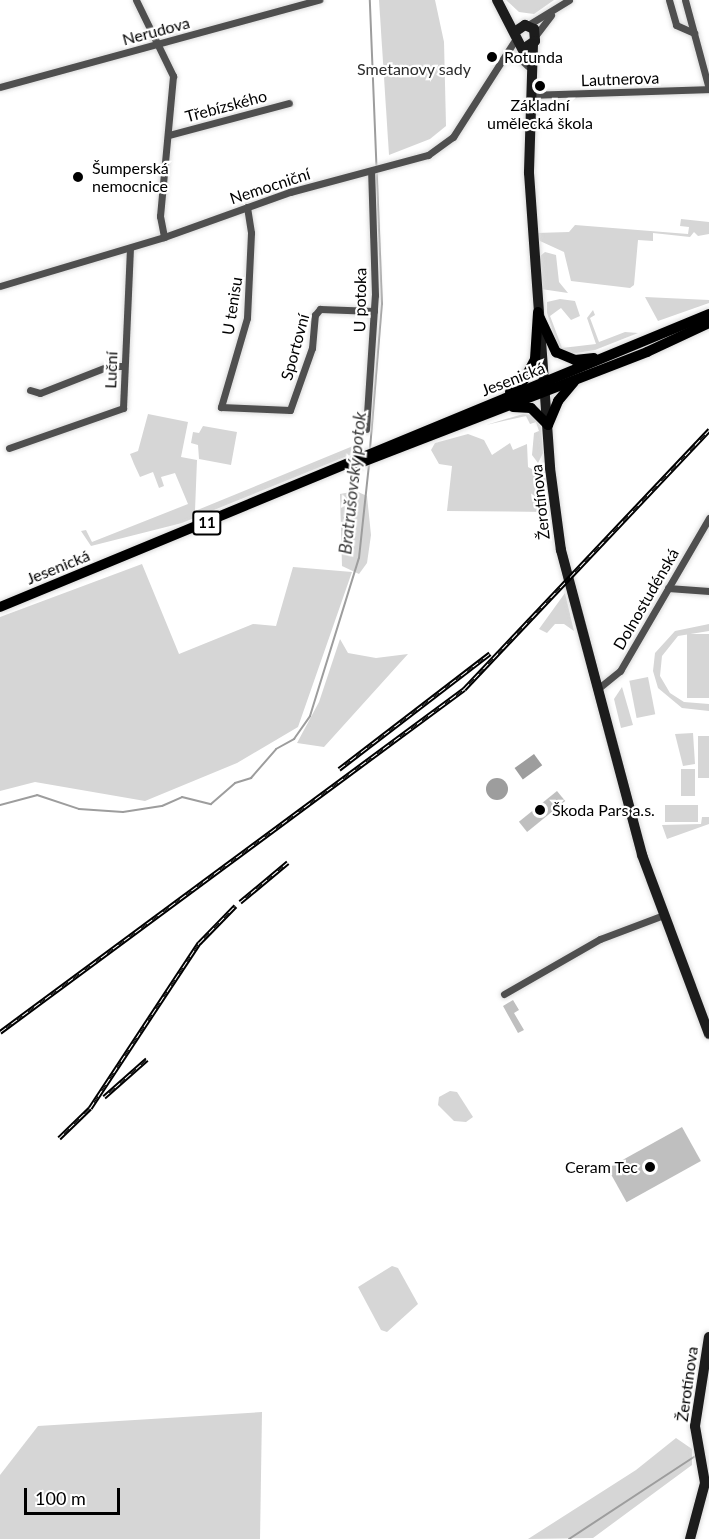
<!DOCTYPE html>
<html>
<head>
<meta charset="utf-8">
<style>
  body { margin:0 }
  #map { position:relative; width:709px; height:1539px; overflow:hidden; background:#fff; font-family:Lato,sans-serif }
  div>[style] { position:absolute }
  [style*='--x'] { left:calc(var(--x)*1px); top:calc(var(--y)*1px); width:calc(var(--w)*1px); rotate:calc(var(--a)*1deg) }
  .green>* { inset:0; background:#d6d6d6; transform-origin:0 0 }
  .water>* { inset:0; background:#9d9d9d; transform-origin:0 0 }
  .round { border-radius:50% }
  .stream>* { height:2px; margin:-1px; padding:0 1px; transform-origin:1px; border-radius:1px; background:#9d9d9d }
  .building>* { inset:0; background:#bfbfbf; transform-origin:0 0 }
  .roads { filter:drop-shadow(0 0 2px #dbdbdb) drop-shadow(0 0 2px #dbdbdb) }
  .street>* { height:7px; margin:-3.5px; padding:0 3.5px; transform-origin:3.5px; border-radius:3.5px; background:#4f4f4f }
  .secondary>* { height:10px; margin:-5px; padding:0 5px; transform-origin:5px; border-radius:5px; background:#1c1c1c }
  .primary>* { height:10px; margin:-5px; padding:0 5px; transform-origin:5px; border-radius:5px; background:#000 }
  .rail>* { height:4.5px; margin-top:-2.25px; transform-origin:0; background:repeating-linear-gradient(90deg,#fff 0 7px,#000 0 14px); box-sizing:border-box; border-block:2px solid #000 }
  .dots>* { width:16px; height:16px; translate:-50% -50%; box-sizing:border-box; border:3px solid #fff; border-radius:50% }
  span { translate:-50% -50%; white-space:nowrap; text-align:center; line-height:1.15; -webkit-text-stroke:4.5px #fff; paint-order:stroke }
  .shield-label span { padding:2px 4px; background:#fff; border:2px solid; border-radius:4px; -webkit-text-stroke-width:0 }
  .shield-label { font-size:15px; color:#000; font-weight:700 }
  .street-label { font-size:16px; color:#000 }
  .poi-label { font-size:16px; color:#000 }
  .left { translate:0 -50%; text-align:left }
  .right { translate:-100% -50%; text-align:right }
  .park-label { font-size:16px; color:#2d2d2d }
  .water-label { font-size:18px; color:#3e3e3e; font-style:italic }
  .scale { position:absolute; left:24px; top:1488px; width:96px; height:27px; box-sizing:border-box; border:3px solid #000; border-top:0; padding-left:8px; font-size:18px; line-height:21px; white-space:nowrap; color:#000; -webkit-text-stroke:4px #fff; paint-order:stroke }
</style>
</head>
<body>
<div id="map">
  <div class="green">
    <i style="clip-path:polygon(379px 0,435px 0,444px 42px,446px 126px,430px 139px,389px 155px)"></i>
    <i style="clip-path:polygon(506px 0,554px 0,534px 14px,519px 12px)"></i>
    <i style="clip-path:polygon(681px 219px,709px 222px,709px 234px,698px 236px,694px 232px,690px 237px,653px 233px,653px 241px,638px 240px,634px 285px,630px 288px,571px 281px,564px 252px,540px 241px,536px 233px,569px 232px,575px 225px,688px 234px,689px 227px,680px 226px)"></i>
    <i style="clip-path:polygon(545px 252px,556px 255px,559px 282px,568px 293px,541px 289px,539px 257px)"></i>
    <i style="clip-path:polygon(645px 297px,709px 300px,709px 303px,658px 321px)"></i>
    <i style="clip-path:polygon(560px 299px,575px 301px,580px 316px,571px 320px,561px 308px,550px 316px,562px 348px,596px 344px,587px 318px,593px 310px,595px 315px,590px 318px,599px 342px,625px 332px,638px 333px,595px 350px,570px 354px,558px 348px,547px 313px,547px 302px)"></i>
    <i style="clip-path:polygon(148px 414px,188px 422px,181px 457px,197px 460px,195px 511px,353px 446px,364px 429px,357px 452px,182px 523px,91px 546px,81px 531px,86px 530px,92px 542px,188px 504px,175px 473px,161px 477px,164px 486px,159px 488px,153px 472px,140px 477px,134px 464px,130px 454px,138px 451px)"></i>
    <i style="clip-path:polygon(523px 414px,532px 415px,541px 427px,543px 453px,538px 463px,532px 455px,534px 433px,539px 431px,536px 422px,530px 424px,526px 416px,486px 425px)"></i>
    <i style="clip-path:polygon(203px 426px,237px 432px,231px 465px,199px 459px,198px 445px,191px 443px,193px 432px,199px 433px)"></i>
    <i style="clip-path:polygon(468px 434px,484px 440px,492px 455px,510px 443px,513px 450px,527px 444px,528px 467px,545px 476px,548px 512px,447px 511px,452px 466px,439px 464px,431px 450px,435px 443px)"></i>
    <i style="clip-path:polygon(356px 491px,367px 496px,371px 535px,367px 563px,359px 574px,342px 566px,340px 494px)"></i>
    <i style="clip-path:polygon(142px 564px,179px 654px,253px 624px,276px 626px,293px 567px,352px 572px,298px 727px,237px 763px,145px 801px,35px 782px,0 791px,0 617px)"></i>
    <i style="clip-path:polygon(565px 593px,574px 631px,564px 624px,555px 624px,547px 633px,539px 629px)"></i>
    <i style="clip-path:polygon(709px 624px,709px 631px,678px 636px,662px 656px,660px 676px,670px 693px,684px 702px,709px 704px,709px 711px,682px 708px,658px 688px,653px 671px,655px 653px,675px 631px)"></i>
    <i style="left:687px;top:634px;width:22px;height:64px"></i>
    <i style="clip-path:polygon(340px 639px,348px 653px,376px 658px,408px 654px,324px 747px,297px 743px,319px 702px)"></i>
    <i style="left:648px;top:677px;width:38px;height:19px;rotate:79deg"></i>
    <i style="clip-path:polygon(622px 687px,633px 725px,621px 728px,614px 699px)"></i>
    <i style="clip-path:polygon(693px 733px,695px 764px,683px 766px,675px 734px)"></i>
    <i style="left:709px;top:736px;width:42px;height:11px;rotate:90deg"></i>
    <i style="left:681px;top:769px;width:14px;height:27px"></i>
    <i style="left:665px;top:805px;width:33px;height:17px"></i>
    <i style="clip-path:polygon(702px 817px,709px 817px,709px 824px,667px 839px,662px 825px,701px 824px)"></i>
    <i style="clip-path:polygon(450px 1091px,457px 1092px,473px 1117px,466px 1122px,454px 1121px,438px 1105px,439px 1097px)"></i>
    <i style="clip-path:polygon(392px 1266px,398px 1268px,418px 1304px,387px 1332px,381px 1330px,358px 1287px)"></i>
    <i style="clip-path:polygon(262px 1412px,260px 1539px,0 1539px,0 1475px,38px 1426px)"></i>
    <i style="clip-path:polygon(676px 1438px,692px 1449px,692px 1465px,593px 1538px,528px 1539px,636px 1470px)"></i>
  </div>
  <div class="water">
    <i style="left:534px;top:754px;width:14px;height:24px;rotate:54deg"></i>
    <i class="round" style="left:486px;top:778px;width:22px;height:22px"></i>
  </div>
  <div class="stream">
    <i style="--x:370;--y:449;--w:145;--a:-85.3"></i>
    <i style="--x:382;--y:304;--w:304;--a:-92.3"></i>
    <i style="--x:0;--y:805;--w:38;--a:-15"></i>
    <i style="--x:37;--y:795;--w:44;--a:18.4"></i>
    <i style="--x:79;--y:809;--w:44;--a:3.9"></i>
    <i style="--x:123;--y:812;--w:39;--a:-9"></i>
    <i style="--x:162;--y:806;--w:22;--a:-24"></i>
    <i style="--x:182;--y:797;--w:30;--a:14"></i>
    <i style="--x:211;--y:804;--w:32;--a:-41"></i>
    <i style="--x:235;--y:783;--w:17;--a:-17"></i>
    <i style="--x:251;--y:778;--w:38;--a:-49"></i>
    <i style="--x:276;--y:749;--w:21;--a:-29"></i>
    <i style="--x:294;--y:739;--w:28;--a:-55"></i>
    <i style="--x:310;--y:716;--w:165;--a:-72.8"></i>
    <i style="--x:359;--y:558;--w:95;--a:-83.9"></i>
    <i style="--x:569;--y:1539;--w:153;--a:-33.3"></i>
  </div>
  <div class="building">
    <i style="left:557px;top:791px;width:13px;height:49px;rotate:51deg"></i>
    <i style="clip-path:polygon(513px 1000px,519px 1010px,514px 1013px,524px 1030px,518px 1033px,503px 1006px)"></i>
    <i style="left:682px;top:1127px;width:39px;height:85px;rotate:61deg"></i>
  </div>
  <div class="roads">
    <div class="street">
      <i style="--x:136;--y:0;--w:85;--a:64"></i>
      <i style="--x:173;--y:76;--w:141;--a:95.3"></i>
      <i style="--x:160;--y:216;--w:21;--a:79"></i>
      <i style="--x:669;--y:0;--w:26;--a:74"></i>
      <i style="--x:676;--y:25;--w:20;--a:24"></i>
      <i style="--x:685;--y:0;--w:92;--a:74.9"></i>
      <i style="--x:528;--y:25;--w:48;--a:-31.4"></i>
      <i style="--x:536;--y:35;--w:25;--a:-53"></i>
      <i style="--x:507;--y:57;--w:12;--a:5"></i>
      <i style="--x:519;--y:58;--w:12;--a:42"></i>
      <i style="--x:0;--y:87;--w:331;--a:-15.3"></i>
      <i style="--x:531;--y:95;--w:178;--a:-1.9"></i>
      <i style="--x:169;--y:135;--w:124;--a:-14.9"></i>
      <i style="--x:247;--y:207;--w:26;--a:81"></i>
      <i style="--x:251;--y:233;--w:85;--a:92.7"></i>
      <i style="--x:247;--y:318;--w:93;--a:106.3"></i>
      <i style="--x:221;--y:407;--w:69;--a:2.5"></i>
      <i style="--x:290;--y:410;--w:66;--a:-70.5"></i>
      <i style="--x:312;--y:348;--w:33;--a:-85"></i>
      <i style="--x:315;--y:315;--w:8;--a:-50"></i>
      <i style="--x:320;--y:309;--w:54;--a:2.1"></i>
      <i style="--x:0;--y:286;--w:171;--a:-16.6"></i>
      <i style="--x:164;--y:237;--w:134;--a:-19.7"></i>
      <i style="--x:290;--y:192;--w:143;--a:-15"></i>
      <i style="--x:428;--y:155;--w:31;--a:-36"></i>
      <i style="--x:453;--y:137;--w:115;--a:-57.4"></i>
      <i style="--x:30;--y:390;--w:10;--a:17"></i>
      <i style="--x:40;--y:393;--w:74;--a:-21.4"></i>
      <i style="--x:109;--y:366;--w:15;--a:0"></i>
      <i style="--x:366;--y:429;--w:134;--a:-86.2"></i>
      <i style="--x:375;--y:295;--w:124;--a:-91.8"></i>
      <i style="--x:9;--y:448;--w:121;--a:-19.3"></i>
      <i style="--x:123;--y:408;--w:160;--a:-87.5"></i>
      <i style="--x:668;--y:588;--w:41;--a:4.2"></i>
      <i style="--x:600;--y:687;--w:26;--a:-39"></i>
      <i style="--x:620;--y:671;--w:177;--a:-59.8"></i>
      <i style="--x:504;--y:994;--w:111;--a:-29.8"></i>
      <i style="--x:600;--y:939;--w:68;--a:-20.6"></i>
    </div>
    <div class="secondary">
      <i style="--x:497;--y:0;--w:70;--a:62.7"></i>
      <i style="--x:516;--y:31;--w:11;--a:-34"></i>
      <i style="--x:525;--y:25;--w:10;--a:24"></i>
      <i style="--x:534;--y:29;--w:12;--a:85"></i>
      <i style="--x:535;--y:41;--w:11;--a:146"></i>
      <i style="--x:533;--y:44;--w:129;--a:91.8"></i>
      <i style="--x:529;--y:173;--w:296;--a:85.9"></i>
      <i style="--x:550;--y:468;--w:83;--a:82.4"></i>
      <i style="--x:561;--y:550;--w:316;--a:75.1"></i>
      <i style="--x:642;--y:855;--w:191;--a:69.5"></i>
      <i style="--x:690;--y:1539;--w:58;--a:-75"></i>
      <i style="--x:705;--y:1483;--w:58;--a:-100"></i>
      <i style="--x:695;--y:1426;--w:90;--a:-81.1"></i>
    </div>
    <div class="primary">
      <i style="--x:540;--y:318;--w:38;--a:65"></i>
      <i style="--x:556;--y:352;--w:21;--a:23"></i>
      <i style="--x:575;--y:360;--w:19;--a:-6"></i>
      <i style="--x:510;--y:392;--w:18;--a:-41"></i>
      <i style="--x:524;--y:380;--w:24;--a:-62"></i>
      <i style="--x:535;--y:359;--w:47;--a:-86.3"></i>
      <i style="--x:513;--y:407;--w:18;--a:3"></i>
      <i style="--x:531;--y:408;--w:24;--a:45"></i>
      <i style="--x:548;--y:425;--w:26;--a:-67"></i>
      <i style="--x:558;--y:401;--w:25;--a:-50"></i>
      <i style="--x:352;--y:466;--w:316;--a:-21.1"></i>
      <i style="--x:647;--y:352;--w:68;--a:-25.1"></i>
      <i style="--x:0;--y:607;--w:767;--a:-22.45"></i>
    </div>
  </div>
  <div class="rail">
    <i style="--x:339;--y:769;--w:190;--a:-37.5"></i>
    <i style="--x:240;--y:902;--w:62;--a:-39.8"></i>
    <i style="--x:0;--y:1032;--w:577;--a:-36.47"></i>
    <i style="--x:464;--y:689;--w:357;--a:-46.6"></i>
    <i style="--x:104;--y:1097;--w:57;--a:-41.5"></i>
    <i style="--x:59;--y:1138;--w:43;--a:-44.1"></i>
    <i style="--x:90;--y:1108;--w:198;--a:-56.6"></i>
    <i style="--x:199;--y:943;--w:52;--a:-45.8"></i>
  </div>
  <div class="dots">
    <i style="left:492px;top:57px;background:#000"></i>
    <i style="left:540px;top:86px;background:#000"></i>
    <i style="left:78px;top:177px;background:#000"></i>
    <i style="left:540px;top:810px;background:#000"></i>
    <i style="left:650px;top:1167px;background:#000"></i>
  </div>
  <div class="shield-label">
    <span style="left:207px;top:523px">11</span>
  </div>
  <div class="street-label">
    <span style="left:156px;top:31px;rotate:-15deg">Nerudova</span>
    <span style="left:620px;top:79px;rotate:-2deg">Lautnerova</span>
    <span style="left:226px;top:106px;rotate:-15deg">Třebízského</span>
    <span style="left:270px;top:186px;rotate:-18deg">Nemocniční</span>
    <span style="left:360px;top:300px;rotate:-89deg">U potoka</span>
    <span style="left:232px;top:306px;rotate:-81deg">U tenisu</span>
    <span style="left:295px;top:347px;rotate:-75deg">Sportovní</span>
    <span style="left:111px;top:370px;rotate:-88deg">Luční</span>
    <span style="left:513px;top:379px;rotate:-21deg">Jesenická</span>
    <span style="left:540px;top:502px;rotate:-96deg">Žerotínova</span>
    <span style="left:58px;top:567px;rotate:-22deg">Jesenická</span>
    <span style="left:646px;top:599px;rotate:-60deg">Dolnostudénská</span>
    <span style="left:687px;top:1384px;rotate:-82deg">Žerotínova</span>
  </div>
  <div class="poi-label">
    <span class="left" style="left:504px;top:57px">Rotunda</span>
    <span style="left:540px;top:114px">Základní<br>umělecká škola</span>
    <span class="left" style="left:92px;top:177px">Šumperská<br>nemocnice</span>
    <span class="left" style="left:552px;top:810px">Škoda Pars a.s.</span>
    <span class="right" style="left:638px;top:1167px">Ceram Tec</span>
  </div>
  <div class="park-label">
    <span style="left:414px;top:69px">Smetanovy sady</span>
  </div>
  <div class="water-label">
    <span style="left:352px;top:483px;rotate:-84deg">Bratrušovský potok</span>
  </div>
  <div class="scale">100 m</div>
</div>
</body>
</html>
